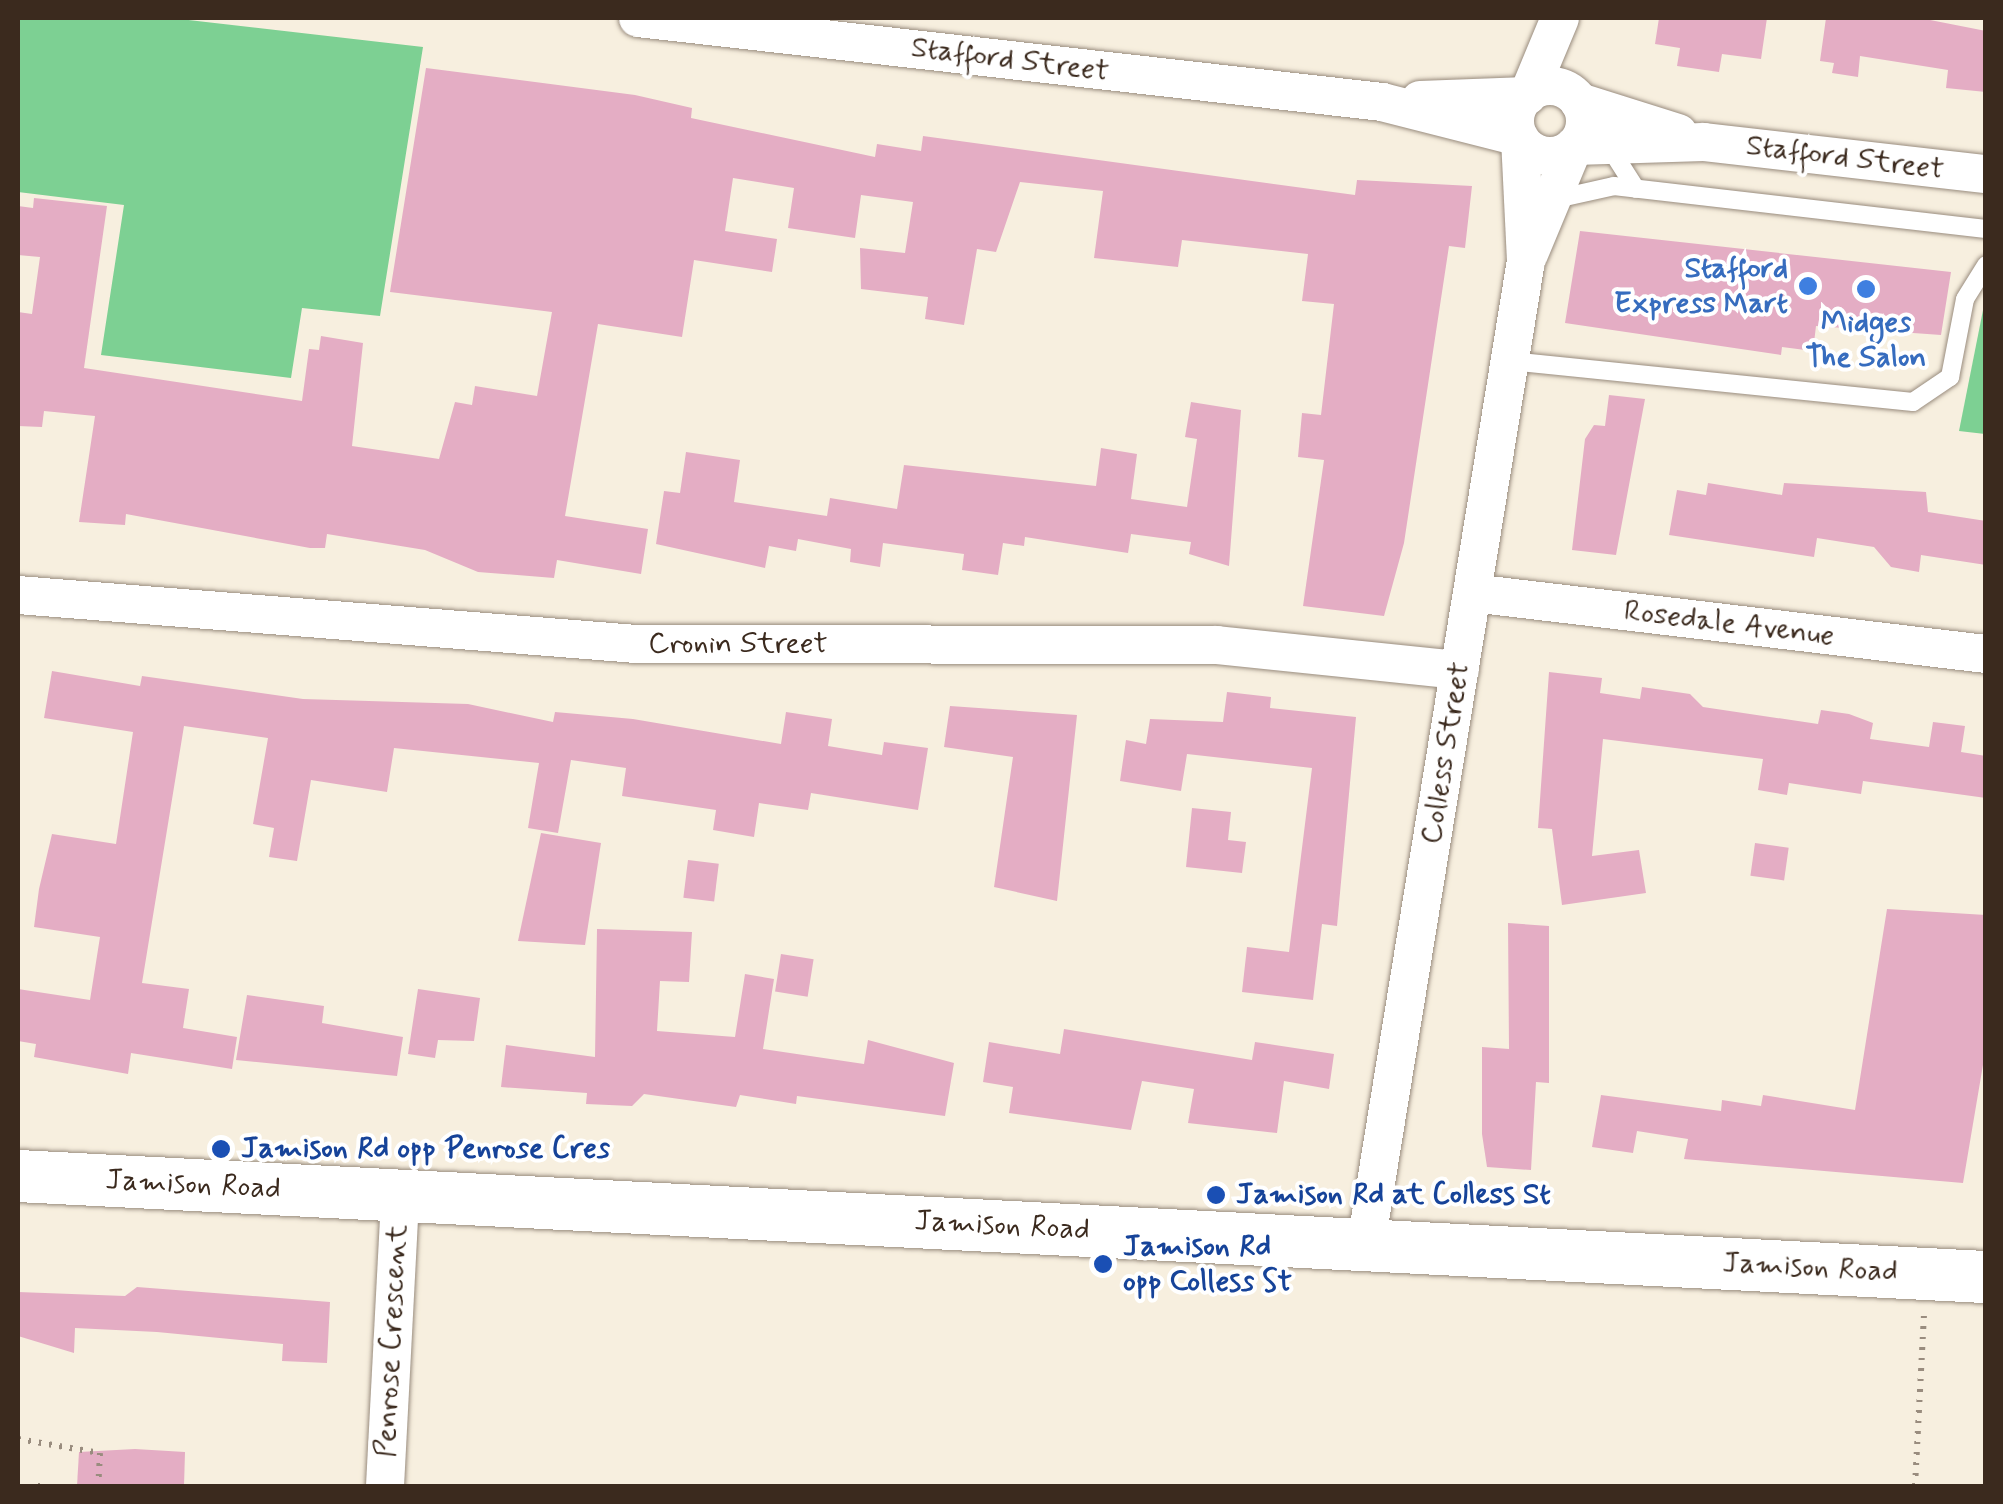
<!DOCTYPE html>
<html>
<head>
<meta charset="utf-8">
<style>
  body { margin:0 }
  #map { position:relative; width:2003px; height:1504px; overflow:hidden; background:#f7efdf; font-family:Mynerve,sans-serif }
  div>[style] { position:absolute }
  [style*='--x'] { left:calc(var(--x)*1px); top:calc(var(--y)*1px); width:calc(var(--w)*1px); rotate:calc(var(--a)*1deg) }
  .green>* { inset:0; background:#7dd093 }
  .building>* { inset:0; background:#e4adc4; transform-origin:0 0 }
  .path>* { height:6px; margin-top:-3px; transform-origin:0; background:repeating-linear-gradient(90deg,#998c7e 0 2.5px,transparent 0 10.5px) }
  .roads { filter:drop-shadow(0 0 2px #998c7e) drop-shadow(0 0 2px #998c7e) }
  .service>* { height:18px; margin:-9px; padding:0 9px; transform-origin:9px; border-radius:9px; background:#fff }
  .minor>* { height:38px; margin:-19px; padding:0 19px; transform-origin:19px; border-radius:19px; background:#fff }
  .minor>.ring { margin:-19px; padding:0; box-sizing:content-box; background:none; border:38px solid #fff; border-radius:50% }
  .secondary>* { height:52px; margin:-26px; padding:0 26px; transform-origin:26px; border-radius:26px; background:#fff }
  .dots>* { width:28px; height:28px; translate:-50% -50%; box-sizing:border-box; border:5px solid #fff; border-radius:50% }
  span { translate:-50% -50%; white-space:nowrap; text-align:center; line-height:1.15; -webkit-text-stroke:8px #fff; paint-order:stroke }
  .street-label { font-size:30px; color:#3b2a1e }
  .shop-label { font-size:30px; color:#366cbe; font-weight:700 }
  .right { translate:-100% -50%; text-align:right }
  .transit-label { font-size:30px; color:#164399; font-weight:700 }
  .left { translate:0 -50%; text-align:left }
  .frame { position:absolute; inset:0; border:20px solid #3b2a1e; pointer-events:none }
</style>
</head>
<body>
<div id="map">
  <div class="green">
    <i style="clip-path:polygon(18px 18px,171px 18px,423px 47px,380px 316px,302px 308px,291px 378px,101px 355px,124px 205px,18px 192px)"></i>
    <i style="clip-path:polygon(1985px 300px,1985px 434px,1959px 431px)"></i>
  </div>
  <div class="building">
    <i style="clip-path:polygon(1659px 18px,1767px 18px,1761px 59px,1722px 54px,1719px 72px,1677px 66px,1680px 48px,1655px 44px)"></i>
    <i style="clip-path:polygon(1826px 18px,1920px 18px,1986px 31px,1986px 92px,1946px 88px,1948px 70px,1860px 56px,1858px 77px,1832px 73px,1834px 63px,1820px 61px)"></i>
    <i style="clip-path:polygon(426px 68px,635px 95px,692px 108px,691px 118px,875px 157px,877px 144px,921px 151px,923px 136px,1355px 195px,1357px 180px,1472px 186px,1465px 248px,1449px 246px,1404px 543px,1384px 616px,1303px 606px,1324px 460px,1298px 457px,1302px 413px,1321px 415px,1334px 304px,1302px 301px,1308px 254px,1182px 240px,1178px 267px,1094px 258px,1103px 191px,1020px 182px,996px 252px,977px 249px,964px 325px,925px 319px,928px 297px,861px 289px,860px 248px,905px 253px,913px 202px,861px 195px,855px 238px,788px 228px,794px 188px,733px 178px,725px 231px,777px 239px,772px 272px,694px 260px,682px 337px,598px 324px,565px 516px,648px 529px,641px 574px,557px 560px,554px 578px,478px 572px,425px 550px,327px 534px,325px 548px,310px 548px,126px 514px,125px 525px,79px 522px,95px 416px,44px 411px,42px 427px,18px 426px,18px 312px,32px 314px,40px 257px,18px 255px,18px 206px,33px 208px,34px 198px,107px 206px,84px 368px,302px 401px,309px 349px,319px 350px,321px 336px,363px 343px,352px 446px,439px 459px,455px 402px,472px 405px,475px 386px,537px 396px,552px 312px,390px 292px)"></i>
    <i style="clip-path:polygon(1580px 231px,1951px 272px,1941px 335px,1816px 326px,1813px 351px,1782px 347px,1781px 355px,1565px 323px)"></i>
    <i style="clip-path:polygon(1609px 395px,1645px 399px,1616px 555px,1572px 550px,1585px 439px,1594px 425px,1605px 426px)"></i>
    <i style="clip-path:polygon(1191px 402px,1241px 410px,1229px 566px,1189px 554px,1191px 542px,1131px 534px,1128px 553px,1025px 537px,1024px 546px,1003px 543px,998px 575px,962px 570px,964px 554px,883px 543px,880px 567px,850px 562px,851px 549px,798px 539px,796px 551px,769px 546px,765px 568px,656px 544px,664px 491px,680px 493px,686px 452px,740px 460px,734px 502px,827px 516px,830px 498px,897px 509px,904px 465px,1096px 486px,1101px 448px,1137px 454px,1131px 499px,1187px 507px,1197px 439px,1185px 437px)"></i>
    <i style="clip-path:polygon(1708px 483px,1782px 495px,1784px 483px,1926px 492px,1928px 512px,1986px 521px,1986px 565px,1921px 555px,1919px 572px,1891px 567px,1874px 547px,1817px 538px,1814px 557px,1669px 535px,1677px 490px,1706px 495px)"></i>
    <i style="clip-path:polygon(52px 671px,140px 686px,142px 676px,303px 699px,468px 704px,553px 722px,555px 712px,633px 719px,781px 744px,786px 712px,832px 719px,828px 746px,882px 755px,884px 742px,928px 748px,918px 810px,811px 793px,808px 810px,759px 803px,754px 837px,713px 830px,716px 810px,622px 796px,626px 768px,571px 760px,558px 833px,528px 828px,539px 763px,394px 748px,387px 792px,311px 780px,297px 861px,269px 857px,274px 828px,253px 824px,268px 738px,184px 726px,142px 983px,189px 989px,183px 1028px,237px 1037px,232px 1069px,131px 1053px,128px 1074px,34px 1057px,36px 1044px,18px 1041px,18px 989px,90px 1000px,100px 937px,34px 927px,39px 889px,52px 834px,116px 844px,133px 732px,44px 718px)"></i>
    <i style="clip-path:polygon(1549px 672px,1602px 678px,1600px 693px,1640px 699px,1642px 687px,1690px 694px,1703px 707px,1818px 724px,1821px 710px,1849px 714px,1873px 723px,1870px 739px,1929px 747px,1933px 722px,1965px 726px,1961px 752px,1986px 756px,1986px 798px,1863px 781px,1861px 794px,1789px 783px,1787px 795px,1758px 790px,1763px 759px,1603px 739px,1592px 856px,1639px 850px,1646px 893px,1562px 905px,1552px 829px,1538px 828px)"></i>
    <i style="clip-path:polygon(1227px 692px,1271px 697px,1270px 708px,1356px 717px,1337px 926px,1322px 924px,1313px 1000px,1242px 992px,1247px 947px,1289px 952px,1312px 768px,1187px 754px,1181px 791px,1120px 781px,1126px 740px,1146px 744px,1150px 719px,1223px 722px)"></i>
    <i style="clip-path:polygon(950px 706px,1077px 715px,1057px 901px,994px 887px,1013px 757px,944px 747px)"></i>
    <i style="clip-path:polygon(1192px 808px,1231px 812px,1228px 840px,1246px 842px,1242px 873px,1186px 867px)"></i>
    <i style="clip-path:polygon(541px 833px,601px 843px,585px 945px,518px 941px)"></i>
    <i style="left:1755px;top:843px;width:34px;height:33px;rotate:8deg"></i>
    <i style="left:688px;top:860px;width:31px;height:38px;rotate:7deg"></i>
    <i style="clip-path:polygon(1887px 909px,1986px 915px,1986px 1047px,1963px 1183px,1684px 1159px,1688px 1139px,1637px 1131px,1633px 1153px,1592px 1147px,1601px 1095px,1721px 1111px,1722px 1100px,1761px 1106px,1763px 1095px,1855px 1110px)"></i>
    <i style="clip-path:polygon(1508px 923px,1549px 926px,1549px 1083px,1536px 1082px,1531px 1170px,1487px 1167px,1482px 1134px,1482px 1047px,1509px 1049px)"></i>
    <i style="clip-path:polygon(597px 929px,692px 932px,689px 982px,660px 981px,657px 1031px,735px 1037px,745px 974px,774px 979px,763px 1049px,864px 1064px,868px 1040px,954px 1063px,945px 1116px,797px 1096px,796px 1104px,740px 1095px,736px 1107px,644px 1094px,632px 1106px,586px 1104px,587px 1093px,501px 1087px,506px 1045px,595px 1057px)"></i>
    <i style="left:781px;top:954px;width:33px;height:38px;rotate:9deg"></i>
    <i style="clip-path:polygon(418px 989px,480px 998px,474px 1041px,438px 1040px,435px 1058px,408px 1054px)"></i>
    <i style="clip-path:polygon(247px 995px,324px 1006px,322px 1023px,403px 1037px,397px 1076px,236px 1060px)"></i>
    <i style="clip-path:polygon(1064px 1029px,1252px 1060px,1255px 1042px,1334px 1054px,1329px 1089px,1284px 1081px,1277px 1133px,1188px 1123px,1194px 1089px,1142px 1081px,1131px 1130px,1009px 1113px,1013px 1087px,983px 1082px,989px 1042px,1060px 1054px)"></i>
    <i style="clip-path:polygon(137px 1287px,330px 1302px,327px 1363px,282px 1361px,283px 1344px,157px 1332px,75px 1328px,74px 1353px,18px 1336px,18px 1292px,125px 1296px)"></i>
    <i style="clip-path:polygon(135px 1449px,185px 1452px,184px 1486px,77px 1486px,79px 1452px)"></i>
  </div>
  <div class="path">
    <i style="--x:18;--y:1439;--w:83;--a:9.7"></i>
    <i style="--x:100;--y:1453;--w:33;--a:93"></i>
    <i style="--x:38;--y:1486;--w:9;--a:0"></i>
    <i style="--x:1915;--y:1486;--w:173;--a:-87"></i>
  </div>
  <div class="roads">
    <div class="service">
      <i style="--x:1608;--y:145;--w:52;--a:57.5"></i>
      <i style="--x:1556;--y:199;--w:59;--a:-12.6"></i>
      <i style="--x:1614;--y:186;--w:374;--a:6.6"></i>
      <i style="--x:1510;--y:361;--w:405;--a:5.8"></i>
      <i style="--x:1913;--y:402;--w:45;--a:-34"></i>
      <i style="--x:1950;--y:377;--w:79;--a:-79.1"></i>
      <i style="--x:1965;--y:299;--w:40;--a:-58"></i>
    </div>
    <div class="minor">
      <i style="--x:638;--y:18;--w:749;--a:6.44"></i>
      <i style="--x:1382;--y:102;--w:141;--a:14.3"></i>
      <i class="ring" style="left:1515px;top:86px;width:32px;height:32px"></i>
      <i style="--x:1528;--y:95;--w:83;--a:-67.4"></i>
      <i style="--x:1420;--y:100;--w:107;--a:-2.1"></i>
      <i style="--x:1579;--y:102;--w:104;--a:17.4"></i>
      <i style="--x:1575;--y:146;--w:129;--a:-1.8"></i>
      <i style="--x:1704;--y:142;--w:284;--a:6.5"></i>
      <i style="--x:1529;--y:254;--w:117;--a:-67.4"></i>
      <i style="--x:1472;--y:593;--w:518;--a:6.77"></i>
      <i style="--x:18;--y:595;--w:620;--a:4.53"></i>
      <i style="--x:636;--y:644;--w:581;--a:0.1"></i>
      <i style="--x:1217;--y:645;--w:244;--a:5.9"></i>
      <i style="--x:1366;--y:1244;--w:996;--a:-80.76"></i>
      <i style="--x:1526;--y:261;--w:122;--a:-92.8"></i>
      <i style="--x:385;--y:1486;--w:290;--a:-87"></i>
    </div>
    <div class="secondary">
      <i style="--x:18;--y:1176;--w:1971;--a:2.94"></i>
    </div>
  </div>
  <div class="dots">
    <i style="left:1808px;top:286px;background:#3f7fe0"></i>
    <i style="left:1866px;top:289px;background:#3f7fe0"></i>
    <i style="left:221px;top:1149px;background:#1a4fb4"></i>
    <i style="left:1216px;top:1195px;background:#1a4fb4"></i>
    <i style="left:1103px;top:1264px;background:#1a4fb4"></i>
  </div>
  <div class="street-label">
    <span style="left:1010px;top:60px;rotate:7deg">Stafford Street</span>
    <span style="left:1845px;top:158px;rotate:7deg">Stafford Street</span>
    <span style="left:1729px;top:624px;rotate:7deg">Rosedale Avenue</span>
    <span style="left:738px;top:644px">Cronin Street</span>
    <span style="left:1446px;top:753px;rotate:-81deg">Colless Street</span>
    <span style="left:193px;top:1185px;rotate:3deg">Jamison Road</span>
    <span style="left:1002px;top:1226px;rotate:3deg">Jamison Road</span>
    <span style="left:1810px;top:1268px;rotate:3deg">Jamison Road</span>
    <span style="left:392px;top:1341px;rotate:-87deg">Penrose Crescent</span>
  </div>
  <div class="shop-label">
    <span class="right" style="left:1788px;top:286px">Stafford<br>Express Mart</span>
    <span style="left:1866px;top:340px">Midges<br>The Salon</span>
  </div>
  <div class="transit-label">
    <span class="left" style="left:241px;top:1149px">Jamison Rd opp Penrose Cres</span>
    <span class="left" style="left:1236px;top:1195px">Jamison Rd at Colless St</span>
    <span class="left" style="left:1123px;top:1264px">Jamison Rd<br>opp Colless St</span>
  </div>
  <div class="frame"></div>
</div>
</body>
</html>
